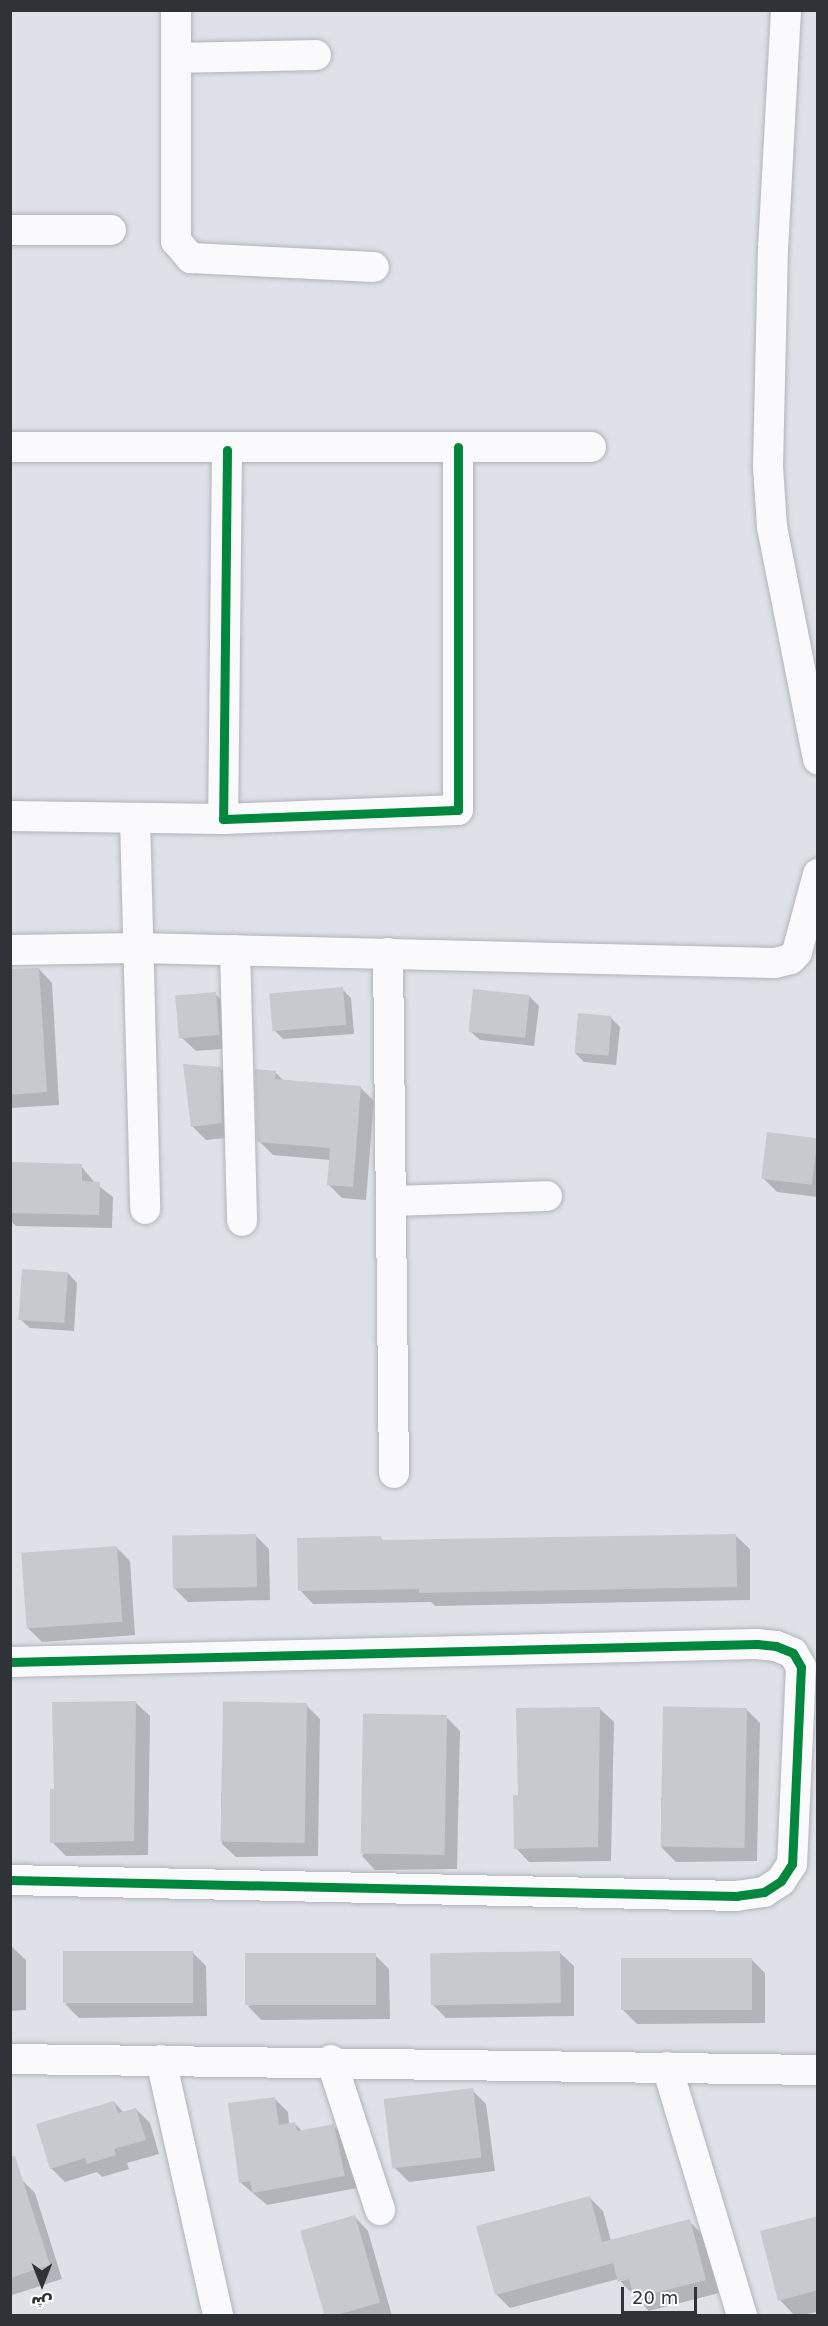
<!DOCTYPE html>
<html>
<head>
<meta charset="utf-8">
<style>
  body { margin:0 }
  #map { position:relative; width:828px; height:2326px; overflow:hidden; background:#dee1e8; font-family:"DejaVu Sans",Cairo,sans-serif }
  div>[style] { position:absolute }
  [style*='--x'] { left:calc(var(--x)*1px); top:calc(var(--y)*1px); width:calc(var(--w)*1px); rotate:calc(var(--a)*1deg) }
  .shadow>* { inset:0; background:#0003 }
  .building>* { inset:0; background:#c7c9cf; transform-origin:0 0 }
  .roads { filter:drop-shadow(0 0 2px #b1b4ba) drop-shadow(0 0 2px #b1b4ba) }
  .minor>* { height:30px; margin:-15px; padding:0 15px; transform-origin:15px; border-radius:15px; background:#fafafc }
  .cycleway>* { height:9px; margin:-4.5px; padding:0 4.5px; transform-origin:4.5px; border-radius:4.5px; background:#00873e }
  span { translate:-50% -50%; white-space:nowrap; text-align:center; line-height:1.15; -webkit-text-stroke:4.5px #fff; paint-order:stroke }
  .frame { position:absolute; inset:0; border:12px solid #2f3237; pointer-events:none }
  .north { position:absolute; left:12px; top:2254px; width:60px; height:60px; -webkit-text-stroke:4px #fff; paint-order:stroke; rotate:180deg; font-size:16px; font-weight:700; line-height:24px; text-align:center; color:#2f3237 }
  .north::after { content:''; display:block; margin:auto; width:21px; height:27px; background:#2f3237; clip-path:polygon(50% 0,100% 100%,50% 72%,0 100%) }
  .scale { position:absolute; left:621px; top:2287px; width:76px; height:27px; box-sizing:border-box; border:3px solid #2f3237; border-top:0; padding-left:8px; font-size:18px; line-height:21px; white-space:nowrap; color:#2f3237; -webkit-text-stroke:4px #fff; paint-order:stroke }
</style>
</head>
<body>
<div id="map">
  <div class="shadow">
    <i style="clip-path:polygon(39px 969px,52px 983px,59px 1105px,10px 1108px,10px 971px)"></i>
    <i style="clip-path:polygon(342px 989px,351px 998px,354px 1034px,283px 1039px,274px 1030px)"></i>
    <i style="clip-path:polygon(215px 994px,229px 1007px,233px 1048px,196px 1051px,182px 1038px)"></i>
    <i style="clip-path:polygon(529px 996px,539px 1006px,534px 1046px,480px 1040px,470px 1031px)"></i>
    <i style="clip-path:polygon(611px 1018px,620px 1027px,616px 1065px,584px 1062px,575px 1053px)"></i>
    <i style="clip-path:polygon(220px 1068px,234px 1082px,235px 1137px,206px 1140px,192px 1126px)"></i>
    <i style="clip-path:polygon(275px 1072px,284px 1081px,360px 1087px,374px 1101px,366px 1200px,342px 1198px,328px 1184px,330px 1160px,273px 1155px,259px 1141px)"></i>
    <i style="clip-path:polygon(818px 1139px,818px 1197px,777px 1192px,764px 1179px)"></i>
    <i style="clip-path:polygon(10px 1164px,81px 1166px,95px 1183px,113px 1197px,112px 1228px,16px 1226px,10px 1220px)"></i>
    <i style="clip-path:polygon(68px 1273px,77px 1283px,74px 1331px,30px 1328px,20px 1319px)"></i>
    <i style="clip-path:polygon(256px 1536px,269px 1549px,270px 1600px,188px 1602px,174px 1588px)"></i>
    <i style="clip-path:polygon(736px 1536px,750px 1549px,750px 1600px,435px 1606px,431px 1602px,313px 1604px,300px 1590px,381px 1538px,385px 1542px)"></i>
    <i style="clip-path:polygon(116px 1547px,130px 1561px,135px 1635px,42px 1642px,28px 1628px)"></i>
    <i style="clip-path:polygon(136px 1703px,150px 1716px,148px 1855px,66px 1856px,52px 1842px,56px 1791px)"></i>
    <i style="clip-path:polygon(306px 1705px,320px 1719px,318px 1856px,236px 1857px,222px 1844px,221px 1793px,226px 1793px)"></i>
    <i style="clip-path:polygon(600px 1709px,614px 1722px,611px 1861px,529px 1862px,516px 1848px,520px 1797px)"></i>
    <i style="clip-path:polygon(746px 1709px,760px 1723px,757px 1861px,676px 1862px,662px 1848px,661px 1798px,665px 1797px)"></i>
    <i style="clip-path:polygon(446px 1717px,460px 1731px,457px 1869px,375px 1870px,362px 1856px)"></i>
    <i style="clip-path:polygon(12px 1947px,26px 1960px,26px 2010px,10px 2011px)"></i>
    <i style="clip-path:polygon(193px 1953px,206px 1966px,207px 2016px,79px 2018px,65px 2004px)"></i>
    <i style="clip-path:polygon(560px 1953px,574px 1966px,574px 2016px,446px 2018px,432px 2004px)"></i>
    <i style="clip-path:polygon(375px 1955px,389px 1969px,390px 2019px,261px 2020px,248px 2006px)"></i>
    <i style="clip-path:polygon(751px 1959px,765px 1973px,765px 2023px,637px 2024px,623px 2010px)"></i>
    <i style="clip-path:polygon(472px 2090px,486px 2104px,495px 2171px,409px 2182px,395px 2168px)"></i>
    <i style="clip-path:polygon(275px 2099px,288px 2112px,289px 2125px,295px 2124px,302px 2131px,333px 2125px,346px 2138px,357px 2188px,267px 2205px,240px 2182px)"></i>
    <i style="clip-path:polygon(114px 2102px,124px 2113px,136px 2109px,150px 2123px,159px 2154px,127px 2163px,129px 2169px,102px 2177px,97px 2172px,65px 2182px,51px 2168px)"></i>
    <i style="clip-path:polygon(21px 2179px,35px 2193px,62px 2279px,12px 2295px,10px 2182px)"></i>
    <i style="clip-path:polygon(589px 2197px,603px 2211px,611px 2241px,689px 2221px,703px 2235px,719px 2293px,649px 2311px,618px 2279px,510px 2308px,496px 2294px)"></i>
    <i style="clip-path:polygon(355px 2217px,368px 2231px,392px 2316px,325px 2316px)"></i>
    <i style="clip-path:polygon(818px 2218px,818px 2312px,795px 2316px,780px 2300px)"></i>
  </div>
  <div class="building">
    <i style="clip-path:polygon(39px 968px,47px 1092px,10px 1095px,10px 969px)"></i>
    <i style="left:343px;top:987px;width:38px;height:74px;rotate:85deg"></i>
    <i style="left:473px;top:989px;width:57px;height:43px;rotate:6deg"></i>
    <i style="left:216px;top:992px;width:43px;height:41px;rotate:85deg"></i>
    <i style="left:578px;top:1013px;width:34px;height:40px;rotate:5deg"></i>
    <i style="clip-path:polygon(183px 1064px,221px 1067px,222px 1123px,191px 1127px)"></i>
    <i style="clip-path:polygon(255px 1069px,276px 1071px,275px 1079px,361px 1086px,353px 1187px,327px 1185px,330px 1148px,257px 1142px)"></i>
    <i style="left:767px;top:1132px;width:51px;height:47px;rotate:7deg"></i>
    <i style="clip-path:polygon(10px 1162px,82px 1164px,82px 1181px,100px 1182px,99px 1215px,10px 1213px)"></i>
    <i style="left:22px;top:1269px;width:46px;height:51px;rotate:4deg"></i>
    <i style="left:256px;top:1534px;width:53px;height:84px;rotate:89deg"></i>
    <i style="clip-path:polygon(736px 1534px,737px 1587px,419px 1593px,419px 1589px,298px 1591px,297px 1538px,381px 1536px,381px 1540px)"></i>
    <i style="left:117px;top:1546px;width:76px;height:96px;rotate:86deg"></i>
    <i style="clip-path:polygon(136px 1701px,134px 1841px,50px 1843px,50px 1789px,54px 1789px,52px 1702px)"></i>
    <i style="left:307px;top:1703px;width:140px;height:84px;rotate:91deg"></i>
    <i style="clip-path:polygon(600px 1707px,598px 1847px,514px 1849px,513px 1795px,518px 1795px,516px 1708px)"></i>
    <i style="left:747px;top:1708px;width:140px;height:84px;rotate:91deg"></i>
    <i style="left:447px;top:1715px;width:140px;height:84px;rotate:91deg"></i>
    <i style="left:193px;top:1951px;width:52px;height:130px;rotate:90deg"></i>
    <i style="left:560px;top:1951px;width:52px;height:130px;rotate:89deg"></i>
    <i style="left:376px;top:1953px;width:52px;height:131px;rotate:90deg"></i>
    <i style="left:752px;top:1958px;width:52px;height:131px;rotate:90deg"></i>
    <i style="left:473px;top:2088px;width:70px;height:90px;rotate:83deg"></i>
    <i style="clip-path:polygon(275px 2097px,279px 2125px,295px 2122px,297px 2131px,334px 2124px,345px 2176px,253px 2193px,250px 2181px,239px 2183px,228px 2103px)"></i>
    <i style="clip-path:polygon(114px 2101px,118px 2113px,136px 2108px,146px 2140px,114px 2149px,116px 2155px,87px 2164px,85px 2158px,50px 2169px,36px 2124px)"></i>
    <i style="clip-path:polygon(15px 2156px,50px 2265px,10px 2278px,10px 2157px)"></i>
    <i style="clip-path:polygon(590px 2196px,602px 2242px,690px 2219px,706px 2280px,634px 2298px,629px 2279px,618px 2282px,613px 2263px,495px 2295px,476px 2226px)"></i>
    <i style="left:355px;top:2215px;width:91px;height:57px;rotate:74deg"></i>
    <i style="clip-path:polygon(818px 2216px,818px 2290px,778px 2301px,760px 2231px)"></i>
  </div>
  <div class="roads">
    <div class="minor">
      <i style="--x:176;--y:10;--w:231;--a:90"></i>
      <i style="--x:176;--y:241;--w:23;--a:49"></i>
      <i style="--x:191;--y:258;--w:183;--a:2.8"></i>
      <i style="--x:786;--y:10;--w:237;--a:93.1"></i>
      <i style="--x:773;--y:247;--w:220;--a:91.3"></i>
      <i style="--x:768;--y:467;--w:60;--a:86.2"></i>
      <i style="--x:772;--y:527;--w:237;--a:78.8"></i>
      <i style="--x:176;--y:58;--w:140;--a:-1.2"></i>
      <i style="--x:10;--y:230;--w:101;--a:0"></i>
      <i style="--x:10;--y:447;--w:581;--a:0"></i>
      <i style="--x:227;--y:450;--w:369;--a:90.6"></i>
      <i style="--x:223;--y:819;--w:235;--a:-2.2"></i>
      <i style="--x:458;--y:810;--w:363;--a:-90"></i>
      <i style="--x:10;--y:816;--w:213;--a:0.8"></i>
      <i style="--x:135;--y:818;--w:391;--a:88.5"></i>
      <i style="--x:10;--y:950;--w:127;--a:-0.9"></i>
      <i style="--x:137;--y:948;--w:638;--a:1.35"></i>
      <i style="--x:775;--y:963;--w:16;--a:-14"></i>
      <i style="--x:791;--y:959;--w:9;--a:-49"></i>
      <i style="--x:797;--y:952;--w:81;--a:-74.9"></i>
      <i style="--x:235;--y:950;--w:271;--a:88.5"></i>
      <i style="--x:388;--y:953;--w:520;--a:89.34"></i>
      <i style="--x:391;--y:1201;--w:156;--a:-1.8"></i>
      <i style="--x:10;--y:1662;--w:747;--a:-1.38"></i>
      <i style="--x:757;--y:1644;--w:19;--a:6"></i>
      <i style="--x:776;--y:1646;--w:18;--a:22"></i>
      <i style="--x:793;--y:1653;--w:16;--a:60"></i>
      <i style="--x:801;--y:1667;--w:197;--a:92.6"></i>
      <i style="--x:792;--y:1864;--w:20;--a:123"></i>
      <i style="--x:781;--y:1881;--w:20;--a:147"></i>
      <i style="--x:764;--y:1892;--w:27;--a:172"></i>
      <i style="--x:737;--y:1896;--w:727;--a:-178.74"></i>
      <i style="--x:10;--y:2059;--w:808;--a:0.78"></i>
      <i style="--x:161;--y:2060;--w:262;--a:77.4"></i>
      <i style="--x:331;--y:2060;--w:158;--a:71.9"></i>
      <i style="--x:667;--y:2067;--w:260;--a:73.2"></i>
    </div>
  </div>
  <div class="cycleway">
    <i style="--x:227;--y:450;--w:369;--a:90.6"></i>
    <i style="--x:223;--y:819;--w:235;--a:-2.2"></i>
    <i style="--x:458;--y:810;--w:363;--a:-90"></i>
    <i style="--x:10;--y:1662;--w:747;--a:-1.38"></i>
    <i style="--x:757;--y:1644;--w:19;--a:6"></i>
    <i style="--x:776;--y:1646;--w:18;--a:22"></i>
    <i style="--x:793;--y:1653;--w:16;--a:60"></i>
    <i style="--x:801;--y:1667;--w:197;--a:92.6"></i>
    <i style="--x:792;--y:1864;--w:20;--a:123"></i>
    <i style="--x:781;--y:1881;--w:20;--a:147"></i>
    <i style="--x:764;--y:1892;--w:27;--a:172"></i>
    <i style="--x:737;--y:1896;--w:727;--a:-178.74"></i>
  </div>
  <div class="frame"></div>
  <div class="north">ش</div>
  <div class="scale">20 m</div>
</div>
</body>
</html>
